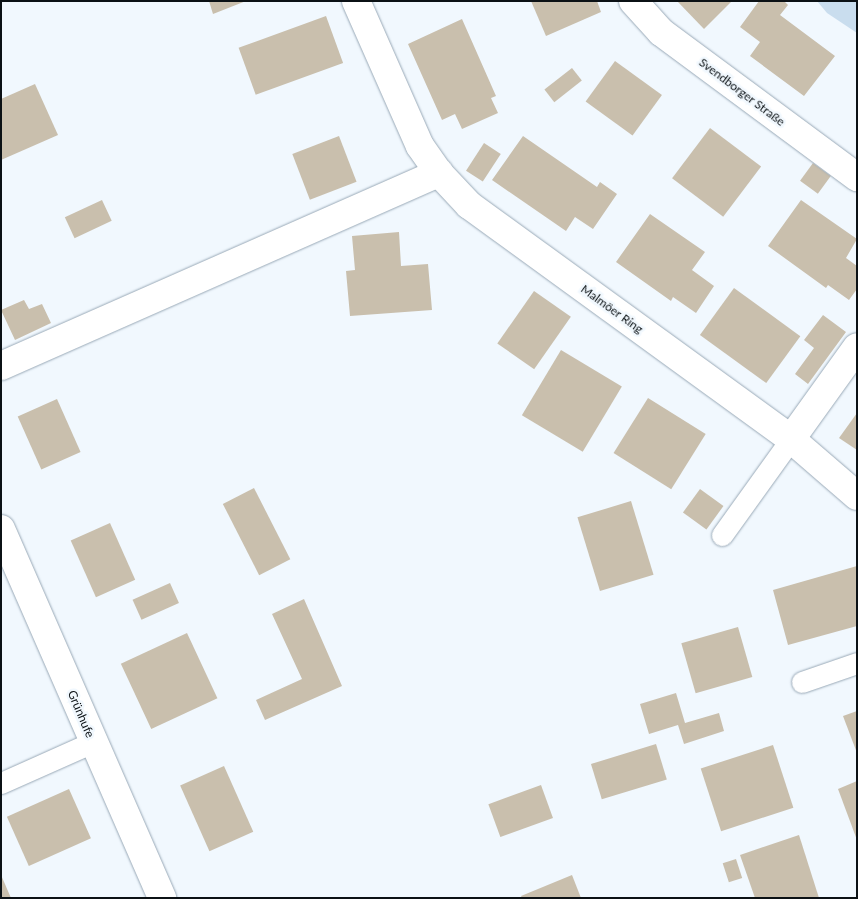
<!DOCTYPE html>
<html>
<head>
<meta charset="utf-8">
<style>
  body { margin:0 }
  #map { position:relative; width:858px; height:899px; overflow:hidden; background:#f1f8fe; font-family:Lato,sans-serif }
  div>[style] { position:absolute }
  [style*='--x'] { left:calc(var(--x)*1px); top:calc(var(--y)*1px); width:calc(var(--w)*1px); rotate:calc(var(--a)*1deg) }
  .green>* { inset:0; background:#c9ddee }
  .building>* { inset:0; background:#c9bfad; transform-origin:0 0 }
  .roads { filter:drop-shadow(0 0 1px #99a9b7) drop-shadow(0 0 1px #99a9b7) }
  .lane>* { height:21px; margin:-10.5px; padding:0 10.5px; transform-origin:10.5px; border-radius:10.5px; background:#fff }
  .street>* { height:28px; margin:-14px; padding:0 14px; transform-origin:14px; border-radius:14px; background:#fff }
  span { translate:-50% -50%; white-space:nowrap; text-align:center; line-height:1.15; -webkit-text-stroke:5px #f1f8fe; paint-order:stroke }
  .street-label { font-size:12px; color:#0b1115 }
  .frame { position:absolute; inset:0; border:2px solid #0b1115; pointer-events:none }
</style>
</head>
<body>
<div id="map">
  <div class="green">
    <i style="clip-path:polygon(817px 1px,857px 1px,857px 33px,827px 13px)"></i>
  </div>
  <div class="building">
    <i style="clip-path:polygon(209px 1px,246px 1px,213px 14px)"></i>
    <i style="clip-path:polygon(531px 1px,597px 1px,601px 12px,546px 36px)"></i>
    <i style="clip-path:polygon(677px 1px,732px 1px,704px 29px)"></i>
    <i style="clip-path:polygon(759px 1px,784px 1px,788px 5px,780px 15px,835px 56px,804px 96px,750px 56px,760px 42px,740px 27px)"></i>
    <i style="left:326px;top:16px;width:50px;height:93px;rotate:70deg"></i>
    <i style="clip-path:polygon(462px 19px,496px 96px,491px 98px,498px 113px,462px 129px,455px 114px,442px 120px,408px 44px)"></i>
    <i style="left:615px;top:61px;width:58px;height:50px;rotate:36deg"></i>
    <i style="left:572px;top:68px;width:16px;height:35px;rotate:52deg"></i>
    <i style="clip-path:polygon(35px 84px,58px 135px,1px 160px,1px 99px)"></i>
    <i style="left:710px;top:128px;width:64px;height:63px;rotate:37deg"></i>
    <i style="left:339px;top:136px;width:49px;height:50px;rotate:69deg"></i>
    <i style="clip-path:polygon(523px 136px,597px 187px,600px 182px,617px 194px,593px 229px,575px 217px,566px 231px,492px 180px)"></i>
    <i style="left:484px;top:143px;width:20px;height:33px;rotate:33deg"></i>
    <i style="left:813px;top:163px;width:22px;height:22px;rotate:36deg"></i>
    <i style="left:102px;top:200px;width:23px;height:41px;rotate:65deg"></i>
    <i style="clip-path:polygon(801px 200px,857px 239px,846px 258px,857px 266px,857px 289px,849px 300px,828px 285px,826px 288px,768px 246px)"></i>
    <i style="clip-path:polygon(650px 214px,705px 252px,692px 270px,714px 286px,696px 313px,673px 297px,671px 301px,616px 262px)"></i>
    <i style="clip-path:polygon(399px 232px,401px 266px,428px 264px,432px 310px,350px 316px,346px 271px,355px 270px,352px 236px)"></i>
    <i style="left:734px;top:288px;width:82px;height:58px;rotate:36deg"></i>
    <i style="left:534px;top:291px;width:45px;height:64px;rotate:35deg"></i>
    <i style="clip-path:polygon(24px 300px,29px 309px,42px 304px,51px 323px,15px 340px,1px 310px)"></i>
    <i style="clip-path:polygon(823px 315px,846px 332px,808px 384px,795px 374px,814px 348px,804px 340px)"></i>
    <i style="left:561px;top:350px;width:71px;height:76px;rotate:31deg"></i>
    <i style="left:648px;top:398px;width:68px;height:65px;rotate:32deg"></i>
    <i style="left:57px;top:399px;width:58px;height:43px;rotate:66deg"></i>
    <i style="clip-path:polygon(857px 413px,857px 450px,839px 438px)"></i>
    <i style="left:254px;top:488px;width:80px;height:35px;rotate:63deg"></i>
    <i style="left:700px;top:489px;width:29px;height:29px;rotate:36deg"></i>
    <i style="left:631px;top:501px;width:77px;height:56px;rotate:73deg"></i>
    <i style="left:110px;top:523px;width:62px;height:43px;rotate:66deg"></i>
    <i style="clip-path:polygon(857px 566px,857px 626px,788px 645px,773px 590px)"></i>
    <i style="left:170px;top:583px;width:22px;height:41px;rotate:66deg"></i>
    <i style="clip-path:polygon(304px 599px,342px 686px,265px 720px,256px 700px,302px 679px,272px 614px)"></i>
    <i style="left:738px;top:627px;width:52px;height:59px;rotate:74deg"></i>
    <i style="left:187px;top:633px;width:72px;height:73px;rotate:65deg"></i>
    <i style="clip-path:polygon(676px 693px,685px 723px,719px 713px,724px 731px,684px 744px,678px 725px,649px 734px,640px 704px)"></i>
    <i style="clip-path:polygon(857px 711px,857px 753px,843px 716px)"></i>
    <i style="left:656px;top:744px;width:37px;height:68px;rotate:73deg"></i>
    <i style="left:773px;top:745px;width:66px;height:76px;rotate:72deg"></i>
    <i style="left:224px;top:766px;width:72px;height:48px;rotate:66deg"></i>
    <i style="clip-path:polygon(857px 781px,857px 840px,838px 789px)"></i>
    <i style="left:541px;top:785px;width:35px;height:56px;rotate:70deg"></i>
    <i style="left:69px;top:789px;width:54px;height:68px;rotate:66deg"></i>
    <i style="clip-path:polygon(799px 835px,819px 898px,755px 898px,740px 855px)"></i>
    <i style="left:736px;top:859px;width:20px;height:14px;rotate:72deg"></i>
    <i style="clip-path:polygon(1px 875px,11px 898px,1px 898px)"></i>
    <i style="clip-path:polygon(572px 875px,581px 898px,522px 898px,521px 896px)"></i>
  </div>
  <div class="roads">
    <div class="lane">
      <i style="--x:722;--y:535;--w:118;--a:-54.3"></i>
      <i style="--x:802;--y:682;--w:58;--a:-19.1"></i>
      <i style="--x:1;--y:783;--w:101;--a:-24"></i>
    </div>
    <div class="street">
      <i style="--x:356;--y:1;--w:158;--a:66.2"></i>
      <i style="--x:420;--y:146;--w:33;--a:55"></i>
      <i style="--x:439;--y:173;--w:44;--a:46.8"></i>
      <i style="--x:469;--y:205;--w:398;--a:36"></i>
      <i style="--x:791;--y:439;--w:87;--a:40.8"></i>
      <i style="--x:633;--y:1;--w:42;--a:47.9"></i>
      <i style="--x:661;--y:32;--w:244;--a:36.5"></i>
      <i style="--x:1;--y:366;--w:479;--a:-23.8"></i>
      <i style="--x:791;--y:439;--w:113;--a:-54.3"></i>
      <i style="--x:1;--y:529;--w:403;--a:66.4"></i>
    </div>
  </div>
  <div class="street-label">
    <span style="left:742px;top:92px;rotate:37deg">Svendborger Straße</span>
    <span style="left:612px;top:309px;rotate:36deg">Malmöer Ring</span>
    <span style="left:81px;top:714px;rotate:67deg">Grünhufe</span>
  </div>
  <div class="frame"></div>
</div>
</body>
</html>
